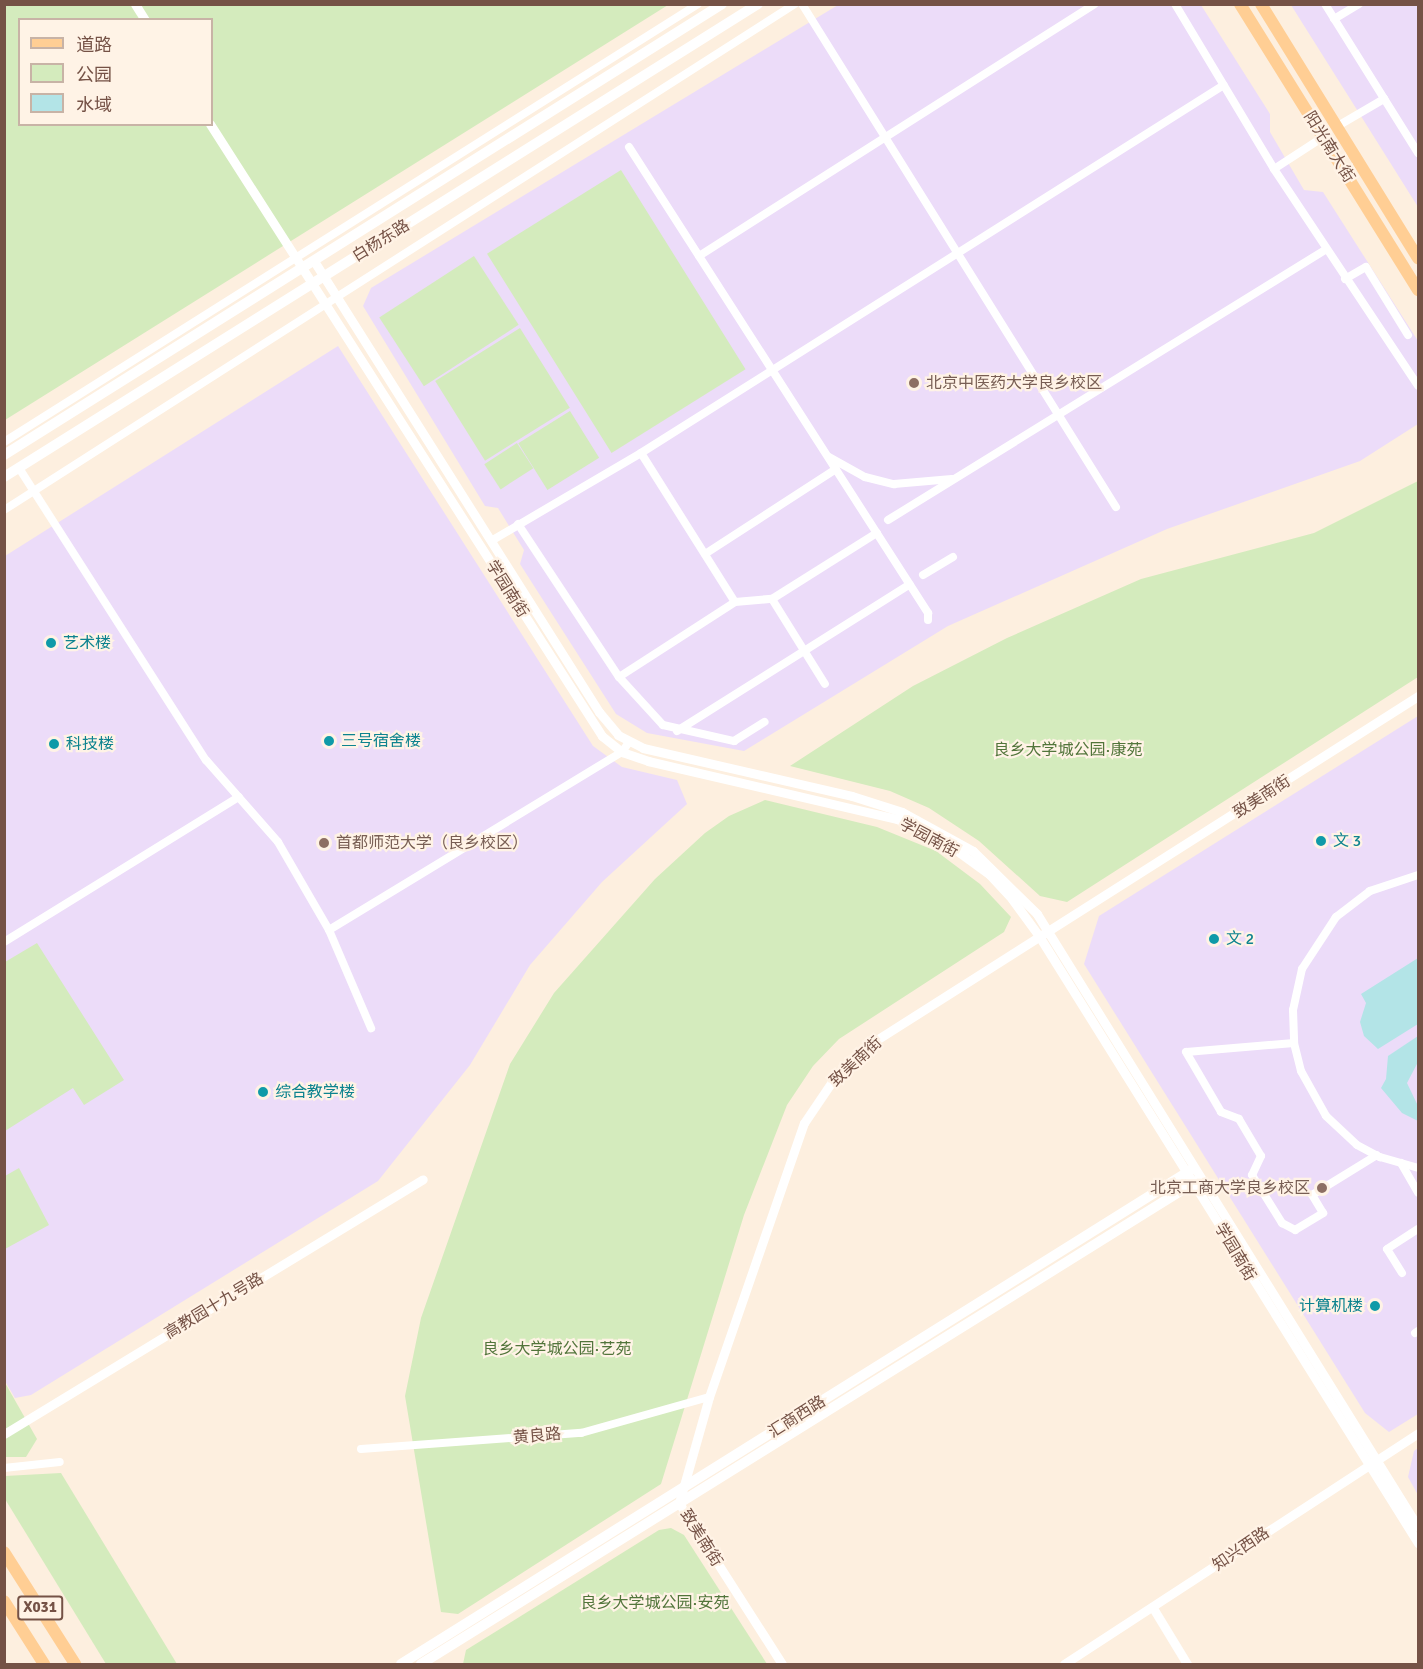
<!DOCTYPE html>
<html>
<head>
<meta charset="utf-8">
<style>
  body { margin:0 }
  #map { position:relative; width:1423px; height:1669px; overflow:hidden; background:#fdefdf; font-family:Signika,"Noto Sans SC",sans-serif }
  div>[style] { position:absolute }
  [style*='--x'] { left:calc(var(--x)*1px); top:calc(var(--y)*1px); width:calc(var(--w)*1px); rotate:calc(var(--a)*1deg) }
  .education>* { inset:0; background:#ecdcf9 }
  .green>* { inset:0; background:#d4ebbd; transform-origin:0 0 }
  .water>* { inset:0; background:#b3e4e7 }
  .minor>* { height:8px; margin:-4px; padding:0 4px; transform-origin:4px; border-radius:4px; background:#fff }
  .tertiary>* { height:9px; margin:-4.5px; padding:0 4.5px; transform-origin:4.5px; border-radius:4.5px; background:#fff }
  .secondary>* { height:10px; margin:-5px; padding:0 5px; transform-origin:5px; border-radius:5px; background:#fff }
  .primary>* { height:12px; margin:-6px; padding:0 6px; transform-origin:6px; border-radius:6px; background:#ffce94 }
  .dots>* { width:16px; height:16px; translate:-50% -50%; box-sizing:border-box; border:3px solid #fff3e6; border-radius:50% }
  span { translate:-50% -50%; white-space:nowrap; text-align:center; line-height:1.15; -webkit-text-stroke:4.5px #fff3e6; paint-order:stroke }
  .shield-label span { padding:2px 4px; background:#fff3e6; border:2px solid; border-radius:4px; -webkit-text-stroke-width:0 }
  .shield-label { font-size:15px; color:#755246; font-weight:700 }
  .street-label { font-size:16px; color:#755246 }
  .education-label { font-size:16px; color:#785e54 }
  .left { translate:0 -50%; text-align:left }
  .right { translate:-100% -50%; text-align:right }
  .culture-label { font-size:16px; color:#0d838f }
  .park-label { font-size:16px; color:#52753b }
  .frame { position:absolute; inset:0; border:6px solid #755246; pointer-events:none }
  .legend { position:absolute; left:18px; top:18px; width:195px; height:108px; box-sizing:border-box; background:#fff3e6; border:2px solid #c8b3a6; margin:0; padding:8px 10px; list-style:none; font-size:18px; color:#755246 }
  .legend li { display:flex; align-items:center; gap:12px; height:30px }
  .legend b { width:30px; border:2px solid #c8b3a6 }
</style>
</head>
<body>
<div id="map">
  <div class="education">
    <i style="clip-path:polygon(838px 5px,1201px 5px,1270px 114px,1270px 132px,1304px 190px,1323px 192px,1418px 341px,1418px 424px,1360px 461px,1167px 529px,948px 626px,744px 751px,647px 733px,616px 714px,520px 564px,524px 550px,498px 508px,485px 506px,363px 306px,371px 288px)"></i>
    <i style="clip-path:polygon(1291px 5px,1418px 5px,1418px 207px,1359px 113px)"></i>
    <i style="clip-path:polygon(338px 346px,593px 746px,622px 767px,677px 780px,687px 804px,602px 882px,530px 965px,470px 1065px,378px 1181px,31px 1395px,15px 1398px,5px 1381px,5px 556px)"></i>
    <i style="clip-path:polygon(1418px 716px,1418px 1414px,1389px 1432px,1365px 1413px,1084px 964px,1099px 916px)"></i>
    <i style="clip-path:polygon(1418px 1448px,1418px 1495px,1408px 1477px,1414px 1451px)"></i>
  </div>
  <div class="green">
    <i style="clip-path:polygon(evenodd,5px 5px,668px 5px,5px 420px,5px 5px,20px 20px,212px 20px,212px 124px,20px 124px,20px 20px)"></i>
    <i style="left:621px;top:170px;width:235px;height:158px;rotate:58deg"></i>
    <i style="left:474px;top:256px;width:82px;height:113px;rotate:57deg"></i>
    <i style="left:520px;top:328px;width:94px;height:100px;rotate:58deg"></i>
    <i style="left:570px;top:411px;width:55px;height:61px;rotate:58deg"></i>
    <i style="left:517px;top:443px;width:30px;height:39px;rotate:57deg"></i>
    <i style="clip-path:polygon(1418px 481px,1418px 677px,1067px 902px,1040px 896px,979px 841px,929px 808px,890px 791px,790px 766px,913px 686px,1007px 638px,1141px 579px,1314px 533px)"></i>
    <i style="clip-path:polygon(765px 800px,877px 827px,936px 851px,980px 884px,1011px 917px,1004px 932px,839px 1039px,813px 1066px,787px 1105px,744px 1215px,661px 1484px,458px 1614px,441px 1612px,405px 1396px,421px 1318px,510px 1064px,554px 993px,655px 879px,705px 833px,729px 816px)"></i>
    <i style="clip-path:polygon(37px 943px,124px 1080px,84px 1105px,73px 1088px,5px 1131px,5px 962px)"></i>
    <i style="clip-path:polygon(19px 1168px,49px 1225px,5px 1249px,5px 1176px)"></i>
    <i style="clip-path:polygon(4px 1381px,37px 1439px,26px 1457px,5px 1457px)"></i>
    <i style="clip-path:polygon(61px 1473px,177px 1664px,106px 1664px,5px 1499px,5px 1476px)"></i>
    <i style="clip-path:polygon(671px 1528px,684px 1535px,767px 1664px,463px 1664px,466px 1650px,659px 1530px)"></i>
  </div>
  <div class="water">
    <i style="clip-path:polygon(1418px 958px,1418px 1024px,1378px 1049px,1364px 1036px,1360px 1022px,1366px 1003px,1361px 994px)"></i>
    <i style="clip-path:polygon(1418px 1036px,1418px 1062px,1407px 1083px,1418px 1106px,1418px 1121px,1402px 1113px,1381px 1088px,1386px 1079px,1388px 1056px)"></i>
  </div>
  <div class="minor">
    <i style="--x:802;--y:4;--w:593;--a:58.03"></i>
    <i style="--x:1175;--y:4;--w:192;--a:59"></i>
    <i style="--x:1274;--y:169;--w:260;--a:56.4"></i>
    <i style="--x:1325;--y:4;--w:176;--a:58"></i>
    <i style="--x:1334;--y:19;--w:29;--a:-31"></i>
    <i style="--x:1336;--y:127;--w:56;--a:-30.3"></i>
    <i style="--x:629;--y:147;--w:554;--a:57.31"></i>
    <i style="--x:928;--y:613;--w:7;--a:90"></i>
    <i style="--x:1274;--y:169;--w:59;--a:-33.1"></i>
    <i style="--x:699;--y:256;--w:469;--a:-32.5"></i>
    <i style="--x:1345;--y:279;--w:24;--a:-30"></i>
    <i style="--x:1366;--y:267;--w:80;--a:58.3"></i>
    <i style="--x:4;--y:442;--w:821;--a:-32.26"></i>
    <i style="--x:641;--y:453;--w:176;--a:57.8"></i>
    <i style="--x:735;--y:602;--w:37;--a:-5"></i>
    <i style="--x:772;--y:599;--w:124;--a:-32.2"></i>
    <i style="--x:829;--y:457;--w:41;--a:29.1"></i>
    <i style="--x:865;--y:477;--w:30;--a:14"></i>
    <i style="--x:894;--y:484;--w:58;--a:-4.9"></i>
    <i style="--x:19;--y:468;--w:347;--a:57.4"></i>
    <i style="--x:206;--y:760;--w:109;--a:48.7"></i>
    <i style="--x:278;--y:842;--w:102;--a:59.9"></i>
    <i style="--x:329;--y:930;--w:343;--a:-31.3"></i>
    <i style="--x:622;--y:752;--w:12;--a:-55"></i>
    <i style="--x:4;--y:510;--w:939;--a:-32.61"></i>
    <i style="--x:888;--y:520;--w:514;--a:-31.71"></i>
    <i style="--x:518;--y:524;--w:183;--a:56.6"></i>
    <i style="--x:619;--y:677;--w:65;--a:47.5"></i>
    <i style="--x:663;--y:725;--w:73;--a:12.7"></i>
    <i style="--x:734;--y:741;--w:36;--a:-32"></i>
    <i style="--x:491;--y:541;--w:174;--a:-30.4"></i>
    <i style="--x:641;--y:453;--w:689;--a:-32.26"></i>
    <i style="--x:705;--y:554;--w:156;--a:-33"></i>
    <i style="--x:923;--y:575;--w:35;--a:-31"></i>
    <i style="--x:772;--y:599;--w:100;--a:58.1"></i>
    <i style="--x:619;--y:677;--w:138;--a:-32.9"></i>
    <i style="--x:677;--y:731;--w:275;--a:-32.2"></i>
    <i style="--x:1418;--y:875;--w:51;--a:161.6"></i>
    <i style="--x:1370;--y:891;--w:43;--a:142.6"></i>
    <i style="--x:1336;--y:917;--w:62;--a:123.2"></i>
    <i style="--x:1302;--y:969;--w:42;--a:102.4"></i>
    <i style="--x:1293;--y:1010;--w:33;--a:88"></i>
    <i style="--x:1294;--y:1043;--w:29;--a:76"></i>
    <i style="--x:1301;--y:1071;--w:51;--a:60.9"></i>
    <i style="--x:1326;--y:1116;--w:42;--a:43.1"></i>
    <i style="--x:1357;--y:1145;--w:26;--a:28"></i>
    <i style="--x:1380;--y:1157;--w:40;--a:16"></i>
    <i style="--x:329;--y:930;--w:107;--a:66.8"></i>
    <i style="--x:4;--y:942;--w:276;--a:-31.7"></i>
    <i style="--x:1294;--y:1043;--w:108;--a:175.2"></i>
    <i style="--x:1186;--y:1052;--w:69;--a:59.7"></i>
    <i style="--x:1221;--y:1112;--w:19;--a:21"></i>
    <i style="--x:1239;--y:1119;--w:43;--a:59.3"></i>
    <i style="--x:1261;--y:1156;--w:21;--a:115"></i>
    <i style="--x:1252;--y:1175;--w:57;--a:58"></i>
    <i style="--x:1282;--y:1223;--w:15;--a:28"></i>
    <i style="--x:1295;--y:1230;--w:33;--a:-31"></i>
    <i style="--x:1323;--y:1213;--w:21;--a:-121"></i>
    <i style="--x:1312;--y:1195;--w:76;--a:-31.6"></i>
    <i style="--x:1401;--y:1163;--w:34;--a:60"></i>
    <i style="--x:1402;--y:1273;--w:28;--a:-122"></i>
    <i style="--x:1387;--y:1249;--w:37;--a:-33"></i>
    <i style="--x:1415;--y:1333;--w:4;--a:-34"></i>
    <i style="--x:361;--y:1449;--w:221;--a:-4.2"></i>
    <i style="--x:581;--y:1433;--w:133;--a:-15.7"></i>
    <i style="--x:4;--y:1468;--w:56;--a:-6.1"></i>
  </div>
  <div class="tertiary">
    <i style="--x:135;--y:4;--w:19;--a:58"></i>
    <i style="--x:210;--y:124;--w:727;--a:57.36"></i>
    <i style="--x:602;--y:736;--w:26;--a:39"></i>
    <i style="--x:622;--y:752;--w:28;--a:19"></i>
    <i style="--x:648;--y:761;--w:256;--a:13.1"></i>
    <i style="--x:897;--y:819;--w:53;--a:25.6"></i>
    <i style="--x:945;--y:842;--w:54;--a:36"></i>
    <i style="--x:989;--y:874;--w:34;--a:47"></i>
    <i style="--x:1012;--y:899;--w:46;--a:53.9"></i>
    <i style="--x:1039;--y:936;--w:716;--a:58.02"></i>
    <i style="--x:314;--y:261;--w:534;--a:57.71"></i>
    <i style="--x:599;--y:712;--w:30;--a:50"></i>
    <i style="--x:618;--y:735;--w:28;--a:27"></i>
    <i style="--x:643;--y:748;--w:214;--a:12.9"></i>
    <i style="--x:852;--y:796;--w:52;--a:17.7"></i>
    <i style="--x:902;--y:812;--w:81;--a:28.8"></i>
    <i style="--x:973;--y:851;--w:90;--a:44.5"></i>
    <i style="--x:1037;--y:914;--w:722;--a:58.14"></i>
    <i style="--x:4;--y:1434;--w:490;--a:-31.3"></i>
    <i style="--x:1153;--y:1608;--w:66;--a:58.7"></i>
    <i style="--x:782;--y:1664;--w:191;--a:-122.6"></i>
    <i style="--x:679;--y:1503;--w:110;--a:-74.2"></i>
    <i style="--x:709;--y:1397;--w:290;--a:-70.9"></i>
    <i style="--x:804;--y:1123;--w:55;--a:-56"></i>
    <i style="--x:835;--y:1077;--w:57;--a:-41.5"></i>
    <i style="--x:878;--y:1039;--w:640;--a:-32.42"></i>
    <i style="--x:1064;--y:1664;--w:423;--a:-33.1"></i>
  </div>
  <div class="secondary">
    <i style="--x:4;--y:455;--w:848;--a:-32.13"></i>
    <i style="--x:4;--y:477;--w:890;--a:-32.1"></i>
    <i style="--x:401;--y:1664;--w:935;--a:-32.02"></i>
    <i style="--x:421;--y:1664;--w:918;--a:-31.91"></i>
  </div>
  <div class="primary">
    <i style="--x:1240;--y:4;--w:337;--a:58.1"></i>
    <i style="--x:1261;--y:4;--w:299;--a:58.3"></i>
    <i style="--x:4;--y:1552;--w:133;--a:57.6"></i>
    <i style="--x:4;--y:1601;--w:75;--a:57.6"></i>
  </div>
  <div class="dots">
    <i style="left:914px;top:383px;background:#8d6e63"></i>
    <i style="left:51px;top:643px;background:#0f9aa8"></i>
    <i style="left:329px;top:741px;background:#0f9aa8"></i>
    <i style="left:54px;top:744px;background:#0f9aa8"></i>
    <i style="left:1321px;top:841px;background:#0f9aa8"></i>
    <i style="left:324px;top:843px;background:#8d6e63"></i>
    <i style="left:1214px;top:939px;background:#0f9aa8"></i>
    <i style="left:263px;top:1092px;background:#0f9aa8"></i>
    <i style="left:1322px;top:1188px;background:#8d6e63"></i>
    <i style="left:1375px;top:1306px;background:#0f9aa8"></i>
  </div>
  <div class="shield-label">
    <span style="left:40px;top:1608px">X031</span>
  </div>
  <div class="street-label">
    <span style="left:1329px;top:147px;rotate:58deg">阳光南大街</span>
    <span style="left:381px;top:241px;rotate:-32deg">白杨东路</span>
    <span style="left:507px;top:589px;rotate:58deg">学园南街</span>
    <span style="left:1262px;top:797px;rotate:-33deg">致美南街</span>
    <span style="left:929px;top:838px;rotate:28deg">学园南街</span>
    <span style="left:856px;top:1062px;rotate:-43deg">致美南街</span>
    <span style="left:1235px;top:1252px;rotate:59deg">学园南街</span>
    <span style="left:214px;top:1306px;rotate:-31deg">高教园十九号路</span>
    <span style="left:797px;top:1417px;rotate:-32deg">汇商西路</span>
    <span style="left:537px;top:1436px;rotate:-5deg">黄良路</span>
    <span style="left:701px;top:1538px;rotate:58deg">致美南街</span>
    <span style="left:1241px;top:1549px;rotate:-34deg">知兴西路</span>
  </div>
  <div class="education-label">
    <span class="left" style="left:926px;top:383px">北京中医药大学良乡校区</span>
    <span class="left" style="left:336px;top:843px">首都师范大学（良乡校区）</span>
    <span class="right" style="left:1310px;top:1188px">北京工商大学良乡校区</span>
  </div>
  <div class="culture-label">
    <span class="left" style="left:63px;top:643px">艺术楼</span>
    <span class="left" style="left:341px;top:741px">三号宿舍楼</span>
    <span class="left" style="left:66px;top:744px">科技楼</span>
    <span class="left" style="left:1333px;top:841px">文 3</span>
    <span class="left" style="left:1226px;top:939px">文 2</span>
    <span class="left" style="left:275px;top:1092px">综合教学楼</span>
    <span class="right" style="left:1363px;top:1306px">计算机楼</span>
  </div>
  <div class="park-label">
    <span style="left:1068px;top:750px">良乡大学城公园·康苑</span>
    <span style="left:557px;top:1349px">良乡大学城公园·艺苑</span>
    <span style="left:655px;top:1603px">良乡大学城公园·安苑</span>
  </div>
  <div class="frame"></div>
  <ul class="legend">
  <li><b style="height:8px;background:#ffce94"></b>道路</li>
  <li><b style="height:16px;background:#d4ebbd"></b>公园</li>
  <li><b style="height:16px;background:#b3e4e7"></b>水域</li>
  </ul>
</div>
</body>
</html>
